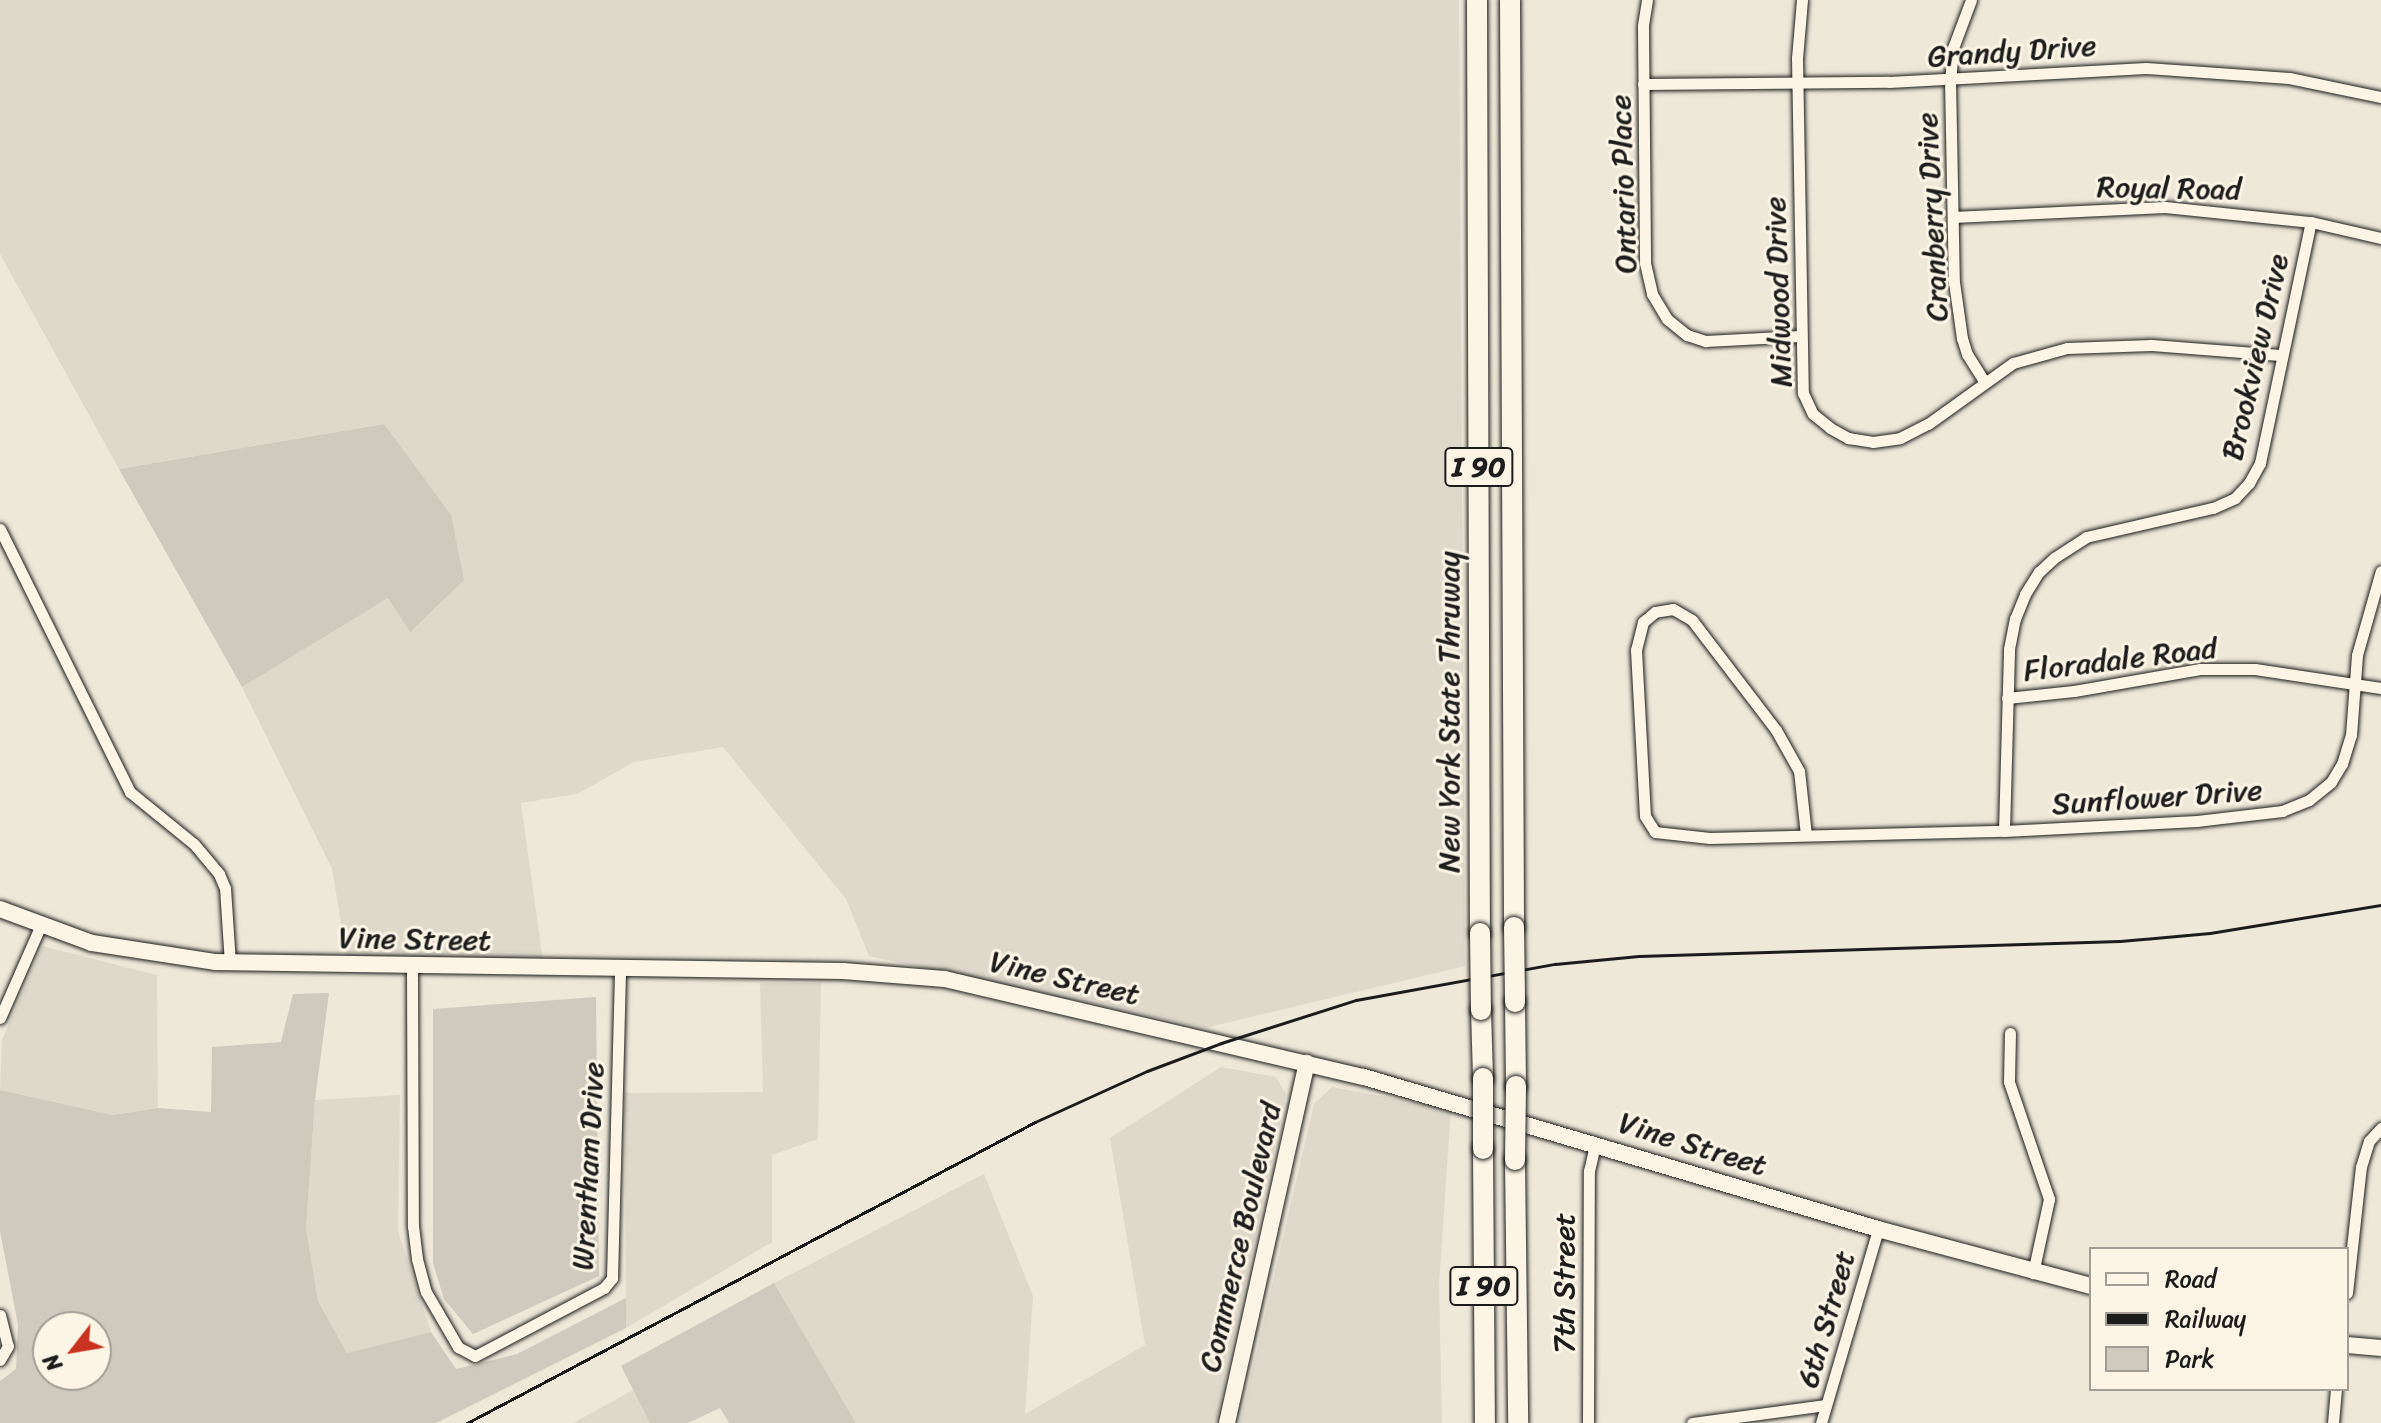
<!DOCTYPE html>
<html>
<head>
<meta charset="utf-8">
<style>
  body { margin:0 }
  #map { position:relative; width:2381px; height:1423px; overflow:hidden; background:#eee8d9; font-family:Sriracha,sans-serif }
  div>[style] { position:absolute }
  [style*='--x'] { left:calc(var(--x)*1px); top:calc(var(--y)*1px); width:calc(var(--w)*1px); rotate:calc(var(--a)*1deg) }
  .built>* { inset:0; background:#ded9cb }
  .green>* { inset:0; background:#cfcabd }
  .roads { filter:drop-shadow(0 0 2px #1c1c1c) drop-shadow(0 0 2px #1c1c1c) }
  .street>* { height:11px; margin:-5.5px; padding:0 5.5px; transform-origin:5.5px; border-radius:5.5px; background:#fcf5e5 }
  .secondary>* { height:16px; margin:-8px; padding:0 8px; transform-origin:8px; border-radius:8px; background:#fcf5e5 }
  .highway>* { height:20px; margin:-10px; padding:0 10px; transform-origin:10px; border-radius:10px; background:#fcf5e5 }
  .rail>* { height:3px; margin:-1.5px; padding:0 1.5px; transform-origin:1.5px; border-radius:1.5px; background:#1c1c1c }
  .bridges { filter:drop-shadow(0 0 2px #1c1c1c) drop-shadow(0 0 2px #1c1c1c) }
  .highway-bridge>* { height:20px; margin:-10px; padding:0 10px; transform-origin:10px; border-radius:10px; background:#fcf5e5 }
  span { translate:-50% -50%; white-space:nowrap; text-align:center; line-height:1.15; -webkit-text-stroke:6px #fcf5e5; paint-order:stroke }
  .shield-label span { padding:2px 6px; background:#fcf5e5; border:2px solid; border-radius:6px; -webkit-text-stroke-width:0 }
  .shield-label { font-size:28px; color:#1c1c1c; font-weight:700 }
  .street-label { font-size:30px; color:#1c1c1c }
  .legend { position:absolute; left:2089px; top:1247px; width:260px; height:144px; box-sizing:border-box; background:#fcf5e5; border:2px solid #a29e95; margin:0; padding:10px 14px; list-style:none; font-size:24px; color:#1c1c1c }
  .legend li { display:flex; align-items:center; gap:16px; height:40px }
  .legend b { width:40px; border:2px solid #a29e95 }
  .north { position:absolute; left:32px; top:1311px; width:80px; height:80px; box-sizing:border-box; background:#fcf5e5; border:2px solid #a29e95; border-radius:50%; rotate:239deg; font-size:22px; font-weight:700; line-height:32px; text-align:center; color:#1c1c1c }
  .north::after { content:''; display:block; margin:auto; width:28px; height:36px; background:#c8321e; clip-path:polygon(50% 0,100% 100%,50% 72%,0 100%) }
</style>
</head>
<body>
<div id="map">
  <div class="built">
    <i style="clip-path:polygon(0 0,1459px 0,1465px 966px,1205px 1028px,869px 956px,846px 899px,723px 747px,634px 762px,577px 794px,521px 803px,543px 961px,347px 958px,332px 869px,242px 687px,388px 598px,411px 632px,383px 424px,119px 469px,0 254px)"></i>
    <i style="clip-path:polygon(42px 946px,157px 975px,158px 1108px,113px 1115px,0 1090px,2px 1040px)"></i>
    <i style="clip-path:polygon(760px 983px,821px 983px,818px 1139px,772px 1155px,772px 1242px,626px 1328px,625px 1093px,763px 1092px)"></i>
    <i style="clip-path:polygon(1221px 1067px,1276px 1077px,1286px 1094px,1216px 1423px,856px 1423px,774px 1283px,984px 1174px,1033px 1296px,1025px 1414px,1145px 1345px,1110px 1138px)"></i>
    <i style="clip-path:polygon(1332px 1087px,1451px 1109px,1439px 1284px,1442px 1423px,1240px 1423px,1314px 1104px)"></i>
    <i style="clip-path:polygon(400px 1095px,398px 1231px,431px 1332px,347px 1353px,318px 1301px,306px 1229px,315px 1100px)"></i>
    <i style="clip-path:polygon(633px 1390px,650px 1423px,573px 1423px)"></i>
  </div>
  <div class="green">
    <i style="clip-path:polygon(384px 424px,451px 515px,464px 580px,410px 632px,388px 598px,242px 687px,119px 469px)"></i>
    <i style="clip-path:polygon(evenodd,329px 993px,315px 1100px,306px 1229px,318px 1301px,347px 1353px,431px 1332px,456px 1369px,517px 1354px,626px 1298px,626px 1328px,436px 1423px,0 1423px,0 1381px,16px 1369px,18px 1325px,0 1231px,0 1090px,113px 1115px,158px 1108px,211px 1112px,212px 1047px,281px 1042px,293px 994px,329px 993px,48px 1327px,96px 1327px,96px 1375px,48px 1375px,48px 1327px)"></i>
    <i style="clip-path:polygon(596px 997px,599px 1276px,473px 1334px,444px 1299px,433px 1263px,433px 1009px)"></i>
    <i style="clip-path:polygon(774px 1283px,856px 1423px,729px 1423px,720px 1408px,688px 1423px,650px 1423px,621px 1366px)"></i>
  </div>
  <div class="roads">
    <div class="street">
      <i style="--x:1647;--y:0;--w:26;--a:99"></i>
      <i style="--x:1643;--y:26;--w:237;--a:89.5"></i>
      <i style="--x:1645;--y:263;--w:32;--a:77"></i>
      <i style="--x:1652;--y:294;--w:29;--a:59"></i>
      <i style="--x:1667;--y:319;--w:26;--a:39"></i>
      <i style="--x:1687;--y:335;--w:20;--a:18"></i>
      <i style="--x:1706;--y:341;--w:94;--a:-3"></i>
      <i style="--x:1802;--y:0;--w:58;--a:94.9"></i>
      <i style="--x:1797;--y:58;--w:335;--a:89"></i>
      <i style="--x:1803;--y:393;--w:23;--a:65"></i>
      <i style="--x:1813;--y:414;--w:22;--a:39"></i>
      <i style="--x:1830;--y:428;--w:21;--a:29"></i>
      <i style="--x:1848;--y:438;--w:25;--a:9"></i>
      <i style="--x:1873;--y:442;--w:27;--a:-8"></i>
      <i style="--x:1900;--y:438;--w:31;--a:-27"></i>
      <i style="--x:1928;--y:424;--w:105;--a:-35.7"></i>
      <i style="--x:2013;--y:363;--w:56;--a:-15.5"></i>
      <i style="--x:2067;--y:348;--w:84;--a:-2"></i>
      <i style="--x:2151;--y:345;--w:130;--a:4.4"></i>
      <i style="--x:1971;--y:0;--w:51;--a:110.6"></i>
      <i style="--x:1953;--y:48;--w:32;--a:95"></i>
      <i style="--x:1950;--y:80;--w:202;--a:88.9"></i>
      <i style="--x:1954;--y:282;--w:57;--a:81.9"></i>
      <i style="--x:1962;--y:338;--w:17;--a:73"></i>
      <i style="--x:1967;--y:354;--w:32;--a:58"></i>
      <i style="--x:1643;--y:84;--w:246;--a:-0.5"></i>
      <i style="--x:1889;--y:82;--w:257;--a:-3.1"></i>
      <i style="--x:2146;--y:68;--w:143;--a:4"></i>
      <i style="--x:2289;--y:78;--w:94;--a:11.7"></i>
      <i style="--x:1953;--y:217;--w:212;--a:-2.7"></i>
      <i style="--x:2165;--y:207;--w:147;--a:5.9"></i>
      <i style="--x:2311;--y:222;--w:72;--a:12.9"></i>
      <i style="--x:0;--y:529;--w:293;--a:63.7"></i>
      <i style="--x:130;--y:792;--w:82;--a:39.1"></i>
      <i style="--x:194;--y:844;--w:39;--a:50"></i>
      <i style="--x:219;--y:874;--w:15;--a:67"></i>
      <i style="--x:225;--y:888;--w:75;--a:86.2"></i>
      <i style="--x:2007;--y:698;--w:67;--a:-6"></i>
      <i style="--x:2074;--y:691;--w:128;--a:-9.9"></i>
      <i style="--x:2200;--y:669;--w:55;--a:0"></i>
      <i style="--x:2255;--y:669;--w:127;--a:8.6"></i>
      <i style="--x:2004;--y:831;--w:182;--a:-88.4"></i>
      <i style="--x:2009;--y:649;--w:31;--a:-79"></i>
      <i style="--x:2015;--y:619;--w:27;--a:-68"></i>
      <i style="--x:2025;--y:594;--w:26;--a:-58"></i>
      <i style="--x:2039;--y:572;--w:21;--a:-43"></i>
      <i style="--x:2054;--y:558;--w:38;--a:-33"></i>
      <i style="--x:2086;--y:537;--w:130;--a:-12.9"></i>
      <i style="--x:2213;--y:508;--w:24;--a:-24"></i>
      <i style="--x:2235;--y:498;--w:21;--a:-47"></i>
      <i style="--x:2249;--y:483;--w:23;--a:-61"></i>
      <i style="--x:2260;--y:463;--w:246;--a:-78.1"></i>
      <i style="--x:1806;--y:835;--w:64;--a:-96.2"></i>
      <i style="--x:1799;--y:771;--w:47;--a:-119.3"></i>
      <i style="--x:1776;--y:730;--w:138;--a:-127.4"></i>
      <i style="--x:1692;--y:620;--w:22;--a:-150"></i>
      <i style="--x:1673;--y:609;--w:18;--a:171"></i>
      <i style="--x:1655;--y:612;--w:16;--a:140"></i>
      <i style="--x:1643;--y:622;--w:29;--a:104"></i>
      <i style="--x:1636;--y:650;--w:166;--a:86.9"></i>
      <i style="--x:1645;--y:816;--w:19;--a:58"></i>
      <i style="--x:1655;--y:832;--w:55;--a:6.2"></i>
      <i style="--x:1710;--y:838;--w:294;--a:-1.4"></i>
      <i style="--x:2004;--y:831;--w:193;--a:-3"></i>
      <i style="--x:2197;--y:821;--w:86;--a:-6.7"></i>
      <i style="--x:2282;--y:811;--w:29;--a:-22"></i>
      <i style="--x:2309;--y:800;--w:28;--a:-39"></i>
      <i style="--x:2331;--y:782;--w:21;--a:-59"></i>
      <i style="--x:2342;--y:764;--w:30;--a:-73"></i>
      <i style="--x:2351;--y:735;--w:80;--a:-85.7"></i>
      <i style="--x:2357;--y:655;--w:87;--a:-74.1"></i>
      <i style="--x:412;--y:968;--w:258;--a:89.8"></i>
      <i style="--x:413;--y:1226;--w:33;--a:83"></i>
      <i style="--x:417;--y:1259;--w:34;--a:75"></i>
      <i style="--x:426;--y:1292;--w:64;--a:59.8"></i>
      <i style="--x:458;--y:1347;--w:19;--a:28"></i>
      <i style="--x:475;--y:1356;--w:146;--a:-27.8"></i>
      <i style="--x:604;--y:1288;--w:13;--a:-51"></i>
      <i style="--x:612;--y:1278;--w:309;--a:-88.5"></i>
      <i style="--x:0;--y:1018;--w:99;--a:-66.3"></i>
      <i style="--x:2010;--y:1033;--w:49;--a:91.2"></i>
      <i style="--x:2009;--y:1082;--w:124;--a:71.1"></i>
      <i style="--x:2049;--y:1199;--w:76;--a:102.2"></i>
      <i style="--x:2347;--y:1293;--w:127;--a:-83.7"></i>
      <i style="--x:2361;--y:1167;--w:27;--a:-73"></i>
      <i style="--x:2369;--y:1141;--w:18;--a:-47"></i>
      <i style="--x:0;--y:1315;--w:32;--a:76"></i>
      <i style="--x:8;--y:1346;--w:16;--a:120"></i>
      <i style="--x:1588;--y:1423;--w:252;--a:-89.8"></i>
      <i style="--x:1589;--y:1171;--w:28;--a:-77"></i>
      <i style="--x:1692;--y:1423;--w:135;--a:-7.7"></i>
      <i style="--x:1821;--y:1423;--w:202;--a:-73.6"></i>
      <i style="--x:2333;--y:1423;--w:34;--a:-85"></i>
    </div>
    <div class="secondary">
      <i style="--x:0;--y:909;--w:98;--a:20.3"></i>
      <i style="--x:92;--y:943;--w:124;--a:8.8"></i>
      <i style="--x:215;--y:962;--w:628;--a:0.82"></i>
      <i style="--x:843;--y:971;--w:102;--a:4.5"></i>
      <i style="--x:945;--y:979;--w:430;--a:13.2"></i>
      <i style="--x:1364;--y:1077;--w:536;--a:16.47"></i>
      <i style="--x:1878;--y:1229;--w:220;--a:15"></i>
      <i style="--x:2347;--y:1345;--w:34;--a:5"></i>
      <i style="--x:1227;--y:1423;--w:369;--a:-77.5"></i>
    </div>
    <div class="highway">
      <i style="--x:1477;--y:0;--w:933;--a:89.82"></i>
      <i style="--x:1510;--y:0;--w:927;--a:89.75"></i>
      <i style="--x:1515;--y:1002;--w:84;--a:89.3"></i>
      <i style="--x:1481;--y:1010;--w:68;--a:88.3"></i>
      <i style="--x:1483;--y:1149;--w:274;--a:89.6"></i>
      <i style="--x:1515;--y:1160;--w:263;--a:89.3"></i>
    </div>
  </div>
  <div class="rail">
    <i style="--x:467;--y:1423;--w:643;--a:-27.92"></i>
    <i style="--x:1035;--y:1122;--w:123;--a:-24.5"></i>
    <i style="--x:1147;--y:1071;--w:79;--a:-20.7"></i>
    <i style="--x:1221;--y:1043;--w:142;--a:-17.7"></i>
    <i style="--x:1356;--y:1000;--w:202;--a:-10.3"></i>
    <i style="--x:1555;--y:964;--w:84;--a:-5.4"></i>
    <i style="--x:1639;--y:956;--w:481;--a:-1.8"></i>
    <i style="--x:2120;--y:941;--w:90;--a:-5.1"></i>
    <i style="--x:2210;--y:933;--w:173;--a:-9.3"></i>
  </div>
  <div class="bridges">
    <div class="highway-bridge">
      <i style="--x:1514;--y:927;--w:75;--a:89.2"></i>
      <i style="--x:1480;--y:933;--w:77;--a:89.3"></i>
      <i style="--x:1483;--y:1149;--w:71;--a:-90"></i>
      <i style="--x:1515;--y:1160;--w:74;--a:-89.2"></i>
    </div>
  </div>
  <div class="shield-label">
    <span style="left:1479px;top:467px">I 90</span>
    <span style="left:1484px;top:1286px">I 90</span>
  </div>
  <div class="street-label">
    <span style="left:2012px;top:51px;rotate:-4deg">Grandy Drive</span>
    <span style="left:1623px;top:184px;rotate:-92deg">Ontario Place</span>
    <span style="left:2169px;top:188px;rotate:1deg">Royal Road</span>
    <span style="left:1932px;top:217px;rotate:-93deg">Cranberry Drive</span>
    <span style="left:1778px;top:292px;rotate:-92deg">Midwood Drive</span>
    <span style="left:2255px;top:357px;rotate:-77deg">Brookview Drive</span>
    <span style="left:2120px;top:659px;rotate:-7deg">Floradale Road</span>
    <span style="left:1449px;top:712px;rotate:-90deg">New York State Thruway</span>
    <span style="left:2157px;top:797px;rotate:-4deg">Sunflower Drive</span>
    <span style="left:415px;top:939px;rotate:1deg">Vine Street</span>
    <span style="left:1065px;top:978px;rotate:13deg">Vine Street</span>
    <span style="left:1693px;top:1144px;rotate:17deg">Vine Street</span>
    <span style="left:588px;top:1166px;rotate:-87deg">Wrentham Drive</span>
    <span style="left:1240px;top:1237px;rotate:-77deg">Commerce Boulevard</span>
    <span style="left:1564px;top:1283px;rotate:-90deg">7th Street</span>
    <span style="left:1826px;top:1319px;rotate:-74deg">6th Street</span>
  </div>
  <ul class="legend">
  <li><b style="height:10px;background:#fcf5e5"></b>Road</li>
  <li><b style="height:10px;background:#1c1c1c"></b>Railway</li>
  <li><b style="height:22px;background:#cfcabd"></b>Park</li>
  </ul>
  <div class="north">N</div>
</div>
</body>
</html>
